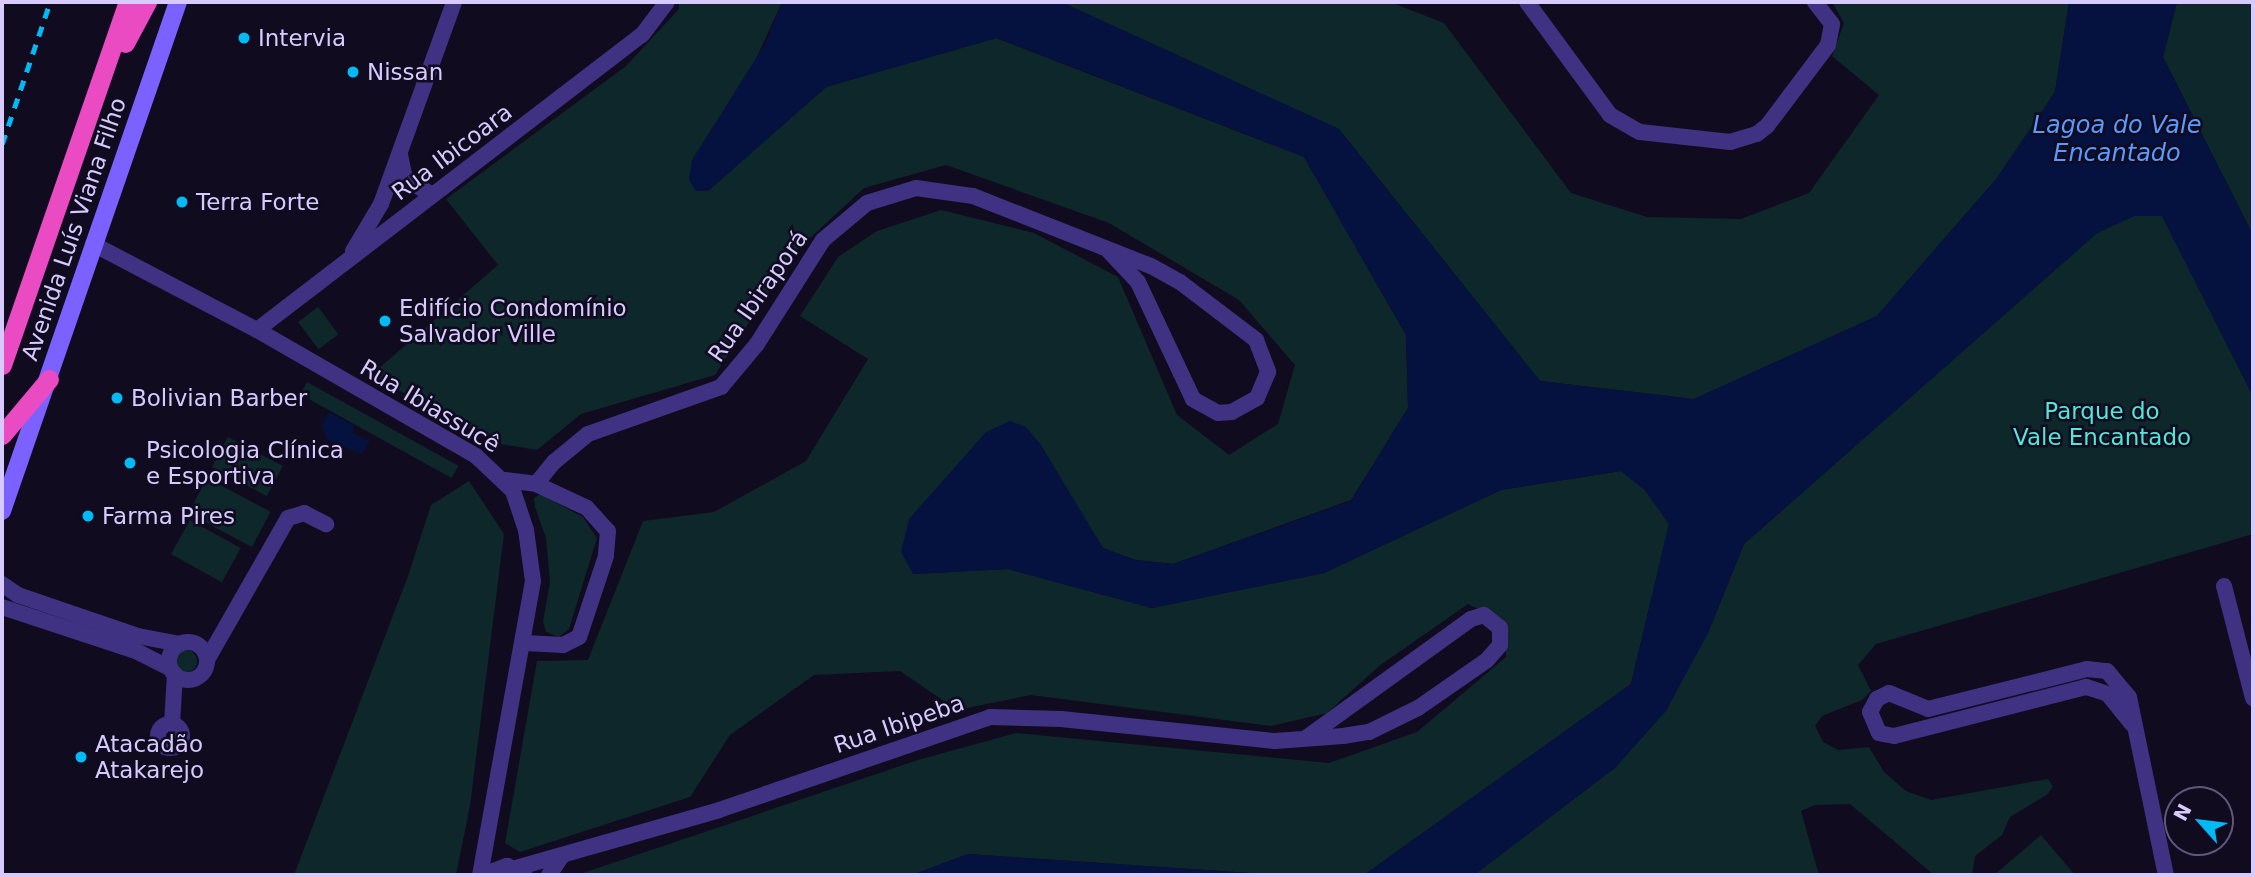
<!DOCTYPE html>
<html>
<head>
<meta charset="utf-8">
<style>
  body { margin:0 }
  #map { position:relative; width:2255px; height:877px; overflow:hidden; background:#110b20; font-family:"DejaVu Sans",sans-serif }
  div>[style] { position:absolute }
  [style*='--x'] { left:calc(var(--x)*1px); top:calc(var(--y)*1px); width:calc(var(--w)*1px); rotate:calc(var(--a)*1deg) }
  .green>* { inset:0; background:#0d272a; transform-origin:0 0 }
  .round { border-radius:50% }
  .water>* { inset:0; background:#05123f }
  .minor>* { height:16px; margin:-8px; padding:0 8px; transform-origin:8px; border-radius:8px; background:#403283 }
  .minor>.ring { margin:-8px; padding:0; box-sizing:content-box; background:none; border:16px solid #403283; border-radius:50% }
  .secondary>* { height:18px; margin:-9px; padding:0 9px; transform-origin:9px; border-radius:9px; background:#7b61ff }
  .trunk>* { height:19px; margin:-9.5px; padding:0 9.5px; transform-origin:9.5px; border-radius:9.5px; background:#ea4bc2 }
  .rail>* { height:4.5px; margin-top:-2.25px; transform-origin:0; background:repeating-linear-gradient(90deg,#00baf5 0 10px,transparent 0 19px) }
  .dots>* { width:19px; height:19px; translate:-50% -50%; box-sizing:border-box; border:4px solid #110b20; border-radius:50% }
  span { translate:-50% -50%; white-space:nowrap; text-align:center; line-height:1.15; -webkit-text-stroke:5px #110b20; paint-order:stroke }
  .poi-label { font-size:23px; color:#d7caff }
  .left { translate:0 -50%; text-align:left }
  .street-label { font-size:23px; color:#d7caff }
  .park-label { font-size:23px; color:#4de8d7 }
  .water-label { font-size:24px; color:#589aff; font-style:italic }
  .frame { position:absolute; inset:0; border:4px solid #d7caff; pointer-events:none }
  .north { position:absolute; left:2164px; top:786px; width:70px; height:70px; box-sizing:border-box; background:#110b20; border:2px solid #605779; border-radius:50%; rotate:298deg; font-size:19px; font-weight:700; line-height:28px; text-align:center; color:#d7caff }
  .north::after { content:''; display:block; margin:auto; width:24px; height:32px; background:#00baf5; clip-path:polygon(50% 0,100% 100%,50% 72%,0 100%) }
</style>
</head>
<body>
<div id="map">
  <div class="green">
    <i style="clip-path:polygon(679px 2px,782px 2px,696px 191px,708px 191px,826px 87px,996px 38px,1304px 157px,1406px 335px,1408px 408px,1351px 500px,1173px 564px,1136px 560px,1103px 548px,1026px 427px,913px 574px,1008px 569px,1152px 608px,1324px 573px,1501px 490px,1621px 471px,1645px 490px,1669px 524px,1631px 684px,1364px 875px,1278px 875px,968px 854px,912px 875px,577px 875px,918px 760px,1016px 733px,1329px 763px,1417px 732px,1506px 657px,1506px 623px,1468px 604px,1379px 666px,1327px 713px,1271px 726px,1031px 695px,957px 710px,900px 671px,814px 675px,730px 735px,690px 797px,520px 852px,505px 843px,537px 661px,588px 660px,643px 521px,714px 512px,806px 461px,868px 359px,800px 316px,838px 257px,877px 231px,941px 210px,1034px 233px,1118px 277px,1177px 415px,1229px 455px,1278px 424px,1295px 365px,1239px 300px,1109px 223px,946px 165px,864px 188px,794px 253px,715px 375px,581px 414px,537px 450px,495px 443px,371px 375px,498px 265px,446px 199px,626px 66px,679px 9px)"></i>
    <i style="clip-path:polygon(1061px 2px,1390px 2px,1444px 23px,1571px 193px,1647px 217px,1741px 219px,1809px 193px,1879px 95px,1832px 56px,1844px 23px,1832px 2px,2069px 2px,2055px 92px,1997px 178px,1877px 316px,1694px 399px,1540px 381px,1339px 129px)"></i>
    <i style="clip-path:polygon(2177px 2px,2253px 2px,2253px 235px,2163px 57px)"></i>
    <i style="clip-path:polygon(2134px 216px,2162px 216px,2253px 396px,2253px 534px,1876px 644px,1858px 665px,1871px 691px,1862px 700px,1822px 716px,1815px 726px,1823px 742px,1838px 750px,1869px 747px,1884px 772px,1906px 791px,1931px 800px,2048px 779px,2053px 786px,2048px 794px,2010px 817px,2002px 835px,1975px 856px,1972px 875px,1934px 875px,1850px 804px,1815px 805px,1801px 811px,1819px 875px,1474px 875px,1616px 767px,1708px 633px,1744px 544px,2097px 233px)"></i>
    <i style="left:318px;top:307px;width:34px;height:25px;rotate:53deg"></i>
    <i style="left:307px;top:382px;width:173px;height:14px;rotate:29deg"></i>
    <i style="left:228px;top:437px;width:62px;height:34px;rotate:28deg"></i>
    <i style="left:207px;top:478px;width:72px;height:40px;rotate:28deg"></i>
    <i style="clip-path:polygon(469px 481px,504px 534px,470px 806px,456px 875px,294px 875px,408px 576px,431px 505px)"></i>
    <i style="clip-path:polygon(540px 494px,583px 517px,597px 538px,569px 629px,559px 637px,546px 632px,543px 622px,550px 582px,546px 538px,535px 507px,534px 498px)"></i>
    <i style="left:190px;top:520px;width:58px;height:39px;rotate:29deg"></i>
    <i class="round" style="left:175px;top:650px;width:22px;height:22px"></i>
    <i style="clip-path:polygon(2041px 835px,2075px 875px,1994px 875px)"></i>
  </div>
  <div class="water">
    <i style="clip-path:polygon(782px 2px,1061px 2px,1339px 129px,1540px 381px,1694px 399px,1877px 316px,1997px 178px,2055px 92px,2069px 2px,2177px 2px,2163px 57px,2253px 235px,2253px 396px,2162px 216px,2134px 216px,2097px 233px,1744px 544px,1708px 633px,1666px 711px,1616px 767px,1474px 875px,1364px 875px,1631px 684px,1669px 524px,1645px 490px,1621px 471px,1501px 490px,1324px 573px,1152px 608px,1008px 569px,913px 574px,901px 552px,909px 519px,986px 432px,1010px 421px,1026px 427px,1041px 445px,1103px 548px,1136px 560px,1173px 564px,1351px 501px,1408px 408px,1406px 335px,1304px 157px,997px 38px,826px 87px,708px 191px,696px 191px,689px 180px,692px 160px,765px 44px)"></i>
    <i style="clip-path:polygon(329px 412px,354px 426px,352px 433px,370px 441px,362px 454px,327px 440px,322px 425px)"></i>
    <i style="clip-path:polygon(967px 854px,1278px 875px,912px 875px)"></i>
  </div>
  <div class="minor">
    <i style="--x:1527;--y:2;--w:140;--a:53.7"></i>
    <i style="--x:1610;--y:115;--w:34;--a:30"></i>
    <i style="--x:1640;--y:132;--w:91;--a:6.3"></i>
    <i style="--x:1730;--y:142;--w:28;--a:-17"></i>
    <i style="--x:1757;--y:134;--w:13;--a:-39"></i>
    <i style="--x:1767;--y:126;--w:101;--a:-53"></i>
    <i style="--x:1828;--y:45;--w:21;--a:-79"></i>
    <i style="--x:1832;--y:24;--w:28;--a:-128"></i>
    <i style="--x:400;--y:155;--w:25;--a:78"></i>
    <i style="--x:405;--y:179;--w:32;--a:30"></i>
    <i style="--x:93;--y:244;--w:185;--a:27.7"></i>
    <i style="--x:257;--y:330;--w:253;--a:29.9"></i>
    <i style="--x:476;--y:456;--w:51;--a:43.4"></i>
    <i style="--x:513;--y:491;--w:41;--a:71.6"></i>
    <i style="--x:526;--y:530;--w:51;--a:82.2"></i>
    <i style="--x:533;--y:581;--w:299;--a:100.2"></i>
    <i style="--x:353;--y:251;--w:55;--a:-59.2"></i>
    <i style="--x:381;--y:204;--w:215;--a:-70.1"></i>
    <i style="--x:257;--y:330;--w:485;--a:-37.5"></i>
    <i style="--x:642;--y:35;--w:41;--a:-52.9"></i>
    <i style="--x:505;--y:480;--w:31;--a:7"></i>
    <i style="--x:536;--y:484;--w:56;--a:25.2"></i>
    <i style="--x:587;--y:508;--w:31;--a:48"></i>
    <i style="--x:608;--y:531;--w:25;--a:95"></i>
    <i style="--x:606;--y:556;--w:85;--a:108.4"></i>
    <i style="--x:579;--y:637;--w:18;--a:153"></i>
    <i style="--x:563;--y:645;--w:38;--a:-177"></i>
    <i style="--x:536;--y:484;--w:28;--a:-51"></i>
    <i style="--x:554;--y:462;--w:44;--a:-39.5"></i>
    <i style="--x:588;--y:434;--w:141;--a:-19.5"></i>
    <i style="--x:721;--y:387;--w:56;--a:-50.1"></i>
    <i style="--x:757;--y:344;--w:123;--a:-57.6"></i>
    <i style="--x:823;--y:240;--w:57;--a:-40.1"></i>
    <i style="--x:867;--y:203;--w:51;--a:-17"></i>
    <i style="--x:916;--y:188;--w:58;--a:8"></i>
    <i style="--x:973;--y:196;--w:191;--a:21.5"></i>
    <i style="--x:1151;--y:266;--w:33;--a:29"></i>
    <i style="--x:1180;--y:282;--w:96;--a:37.3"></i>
    <i style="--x:1256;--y:340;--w:34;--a:69"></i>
    <i style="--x:1268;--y:372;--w:28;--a:113"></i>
    <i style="--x:1257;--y:398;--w:29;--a:151"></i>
    <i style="--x:1232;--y:412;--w:14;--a:176"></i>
    <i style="--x:1218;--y:413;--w:29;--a:-151"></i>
    <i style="--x:1193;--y:399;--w:129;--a:-115.2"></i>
    <i style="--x:1138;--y:282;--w:44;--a:-133.2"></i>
    <i style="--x:2;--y:584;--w:19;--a:35"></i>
    <i style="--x:18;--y:595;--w:127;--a:18.9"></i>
    <i style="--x:138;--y:636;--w:43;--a:10.8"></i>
    <i style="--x:2224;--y:586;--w:116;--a:75.5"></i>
    <i style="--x:2;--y:607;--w:141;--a:18.2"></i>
    <i style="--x:136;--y:651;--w:39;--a:27"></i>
    <i class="ring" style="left:169px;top:642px;width:22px;height:22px"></i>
    <i style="--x:207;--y:660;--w:163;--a:-60.3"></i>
    <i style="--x:288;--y:518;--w:17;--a:-17"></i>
    <i style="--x:304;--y:513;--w:25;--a:27"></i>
    <i style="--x:172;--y:724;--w:50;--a:-86.6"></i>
    <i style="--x:2132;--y:724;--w:38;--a:-129"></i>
    <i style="--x:2108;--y:694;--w:23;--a:-162"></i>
    <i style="--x:2086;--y:687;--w:198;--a:165.7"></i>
    <i style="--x:1894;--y:736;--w:15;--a:-169"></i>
    <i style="--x:1879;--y:733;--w:23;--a:-113"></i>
    <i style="--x:1870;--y:712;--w:15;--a:-62"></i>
    <i style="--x:1877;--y:699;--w:13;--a:-27"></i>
    <i style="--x:1889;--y:693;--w:42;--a:22.3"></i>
    <i style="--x:1928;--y:709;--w:164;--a:-14.1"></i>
    <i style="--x:2087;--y:669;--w:20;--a:6"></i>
    <i style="--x:2107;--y:671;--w:34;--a:50"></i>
    <i style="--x:2129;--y:697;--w:182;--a:78.3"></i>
    <i class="ring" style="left:158px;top:724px;width:8px;height:8px"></i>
    <i style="--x:516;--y:868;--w:211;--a:-15.9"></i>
    <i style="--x:719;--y:810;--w:287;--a:-18.9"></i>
    <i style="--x:990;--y:717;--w:71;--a:1.6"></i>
    <i style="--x:1061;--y:719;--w:215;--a:5.9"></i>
    <i style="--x:1275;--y:741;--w:68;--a:-4.2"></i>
    <i style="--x:1343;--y:736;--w:26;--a:-9"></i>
    <i style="--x:1369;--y:732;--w:55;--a:-26.1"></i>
    <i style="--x:1418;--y:708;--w:84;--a:-34.8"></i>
    <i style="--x:1487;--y:660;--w:20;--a:-49"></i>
    <i style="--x:1500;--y:645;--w:17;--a:-90"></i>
    <i style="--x:1500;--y:628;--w:21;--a:-141"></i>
    <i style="--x:1484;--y:615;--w:14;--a:163"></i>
    <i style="--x:1471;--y:619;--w:203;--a:144.2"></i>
    <i style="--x:483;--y:875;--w:26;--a:-21"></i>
    <i style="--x:507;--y:866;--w:19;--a:25"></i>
    <i style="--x:549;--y:875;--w:22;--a:-56"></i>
  </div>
  <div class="secondary">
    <i style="--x:2;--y:511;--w:539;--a:-70.93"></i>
  </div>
  <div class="trunk">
    <i style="--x:125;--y:43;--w:47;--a:-61.8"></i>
    <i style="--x:2;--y:365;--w:384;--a:-70.9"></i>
    <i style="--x:2;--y:435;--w:73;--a:-50"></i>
  </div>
  <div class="rail">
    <i style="--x:2;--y:144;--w:150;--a:-71.3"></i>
  </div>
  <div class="dots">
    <i style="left:244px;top:38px;background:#00baf5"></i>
    <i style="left:353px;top:72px;background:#00baf5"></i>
    <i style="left:182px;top:202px;background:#00baf5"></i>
    <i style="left:385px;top:321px;background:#00baf5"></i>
    <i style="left:117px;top:398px;background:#00baf5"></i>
    <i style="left:130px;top:463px;background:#00baf5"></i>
    <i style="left:88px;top:516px;background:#00baf5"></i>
    <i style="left:81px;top:757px;background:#00baf5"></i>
  </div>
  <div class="poi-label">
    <span class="left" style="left:258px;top:38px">Intervia</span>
    <span class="left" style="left:367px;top:72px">Nissan</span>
    <span class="left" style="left:196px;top:202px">Terra Forte</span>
    <span class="left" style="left:399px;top:321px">Edifício Condomínio<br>Salvador Ville</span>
    <span class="left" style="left:131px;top:398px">Bolivian Barber</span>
    <span class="left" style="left:146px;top:463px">Psicologia Clínica<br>e Esportiva</span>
    <span class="left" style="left:102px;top:516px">Farma Pires</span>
    <span class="left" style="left:95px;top:757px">Atacadão<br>Atakarejo</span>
  </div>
  <div class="street-label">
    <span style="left:452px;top:152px;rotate:-37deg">Rua Ibicoara</span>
    <span style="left:74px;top:229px;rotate:-71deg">Avenida Luís Viana Filho</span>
    <span style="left:758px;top:296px;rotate:-55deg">Rua Ibiraporá</span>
    <span style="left:430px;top:406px;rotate:31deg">Rua Ibiassucê</span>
    <span style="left:899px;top:724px;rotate:-19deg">Rua Ibipeba</span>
  </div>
  <div class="park-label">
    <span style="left:2102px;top:424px">Parque do<br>Vale Encantado</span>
  </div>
  <div class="water-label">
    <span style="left:2117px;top:140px">Lagoa do Vale<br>Encantado</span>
  </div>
  <div class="frame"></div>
  <div class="north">N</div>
</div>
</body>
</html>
